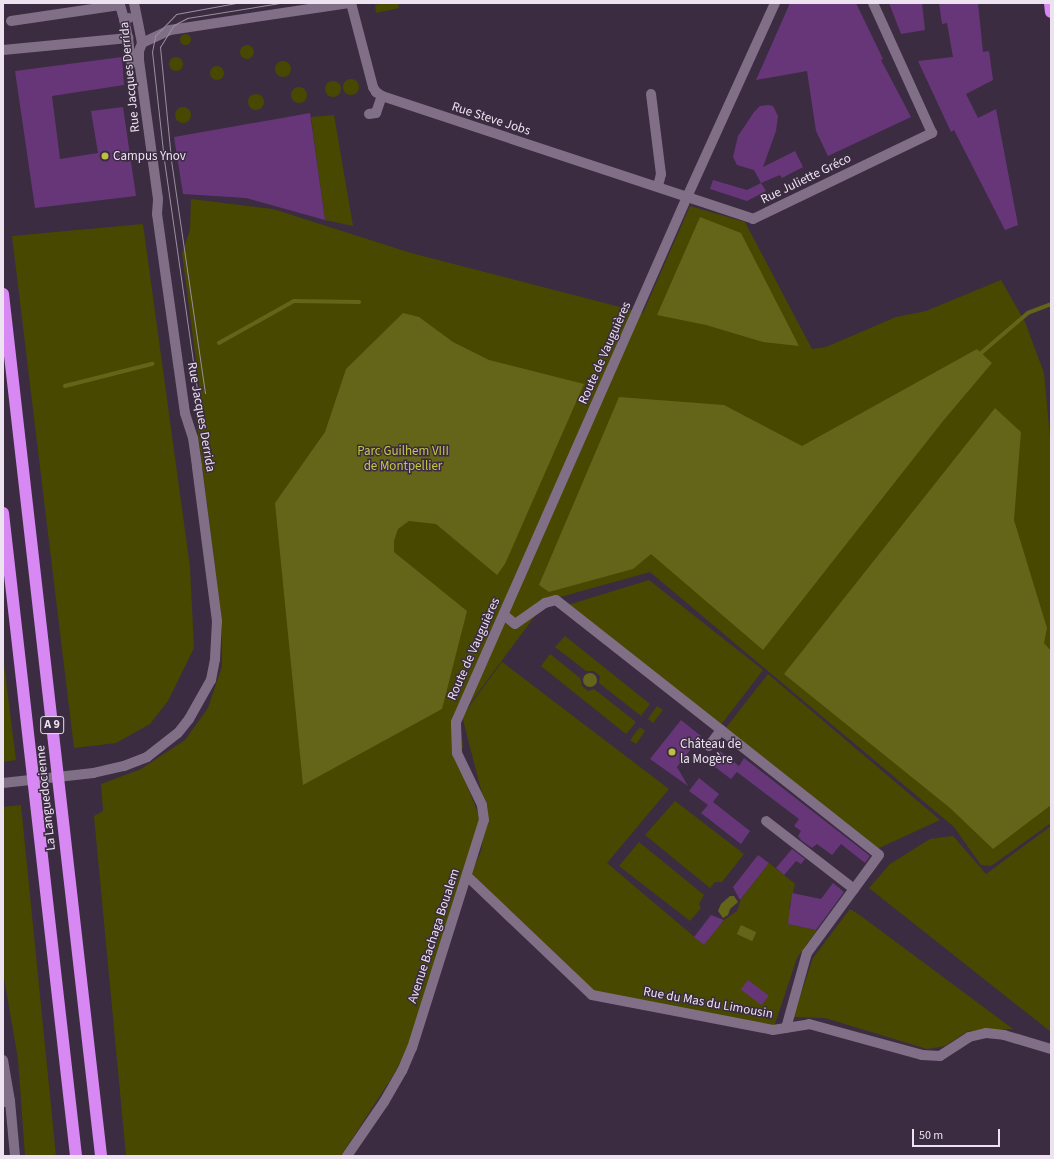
<!DOCTYPE html>
<html>
<head>
<meta charset="utf-8">
<style>
  body { margin:0 }
  #map { position:relative; width:1054px; height:1159px; overflow:hidden; background:#3b2c41; font-family:"Source Sans 3",sans-serif }
  div>[style] { position:absolute }
  [style*='--x'] { left:calc(var(--x)*1px); top:calc(var(--y)*1px); width:calc(var(--w)*1px); rotate:calc(var(--a)*1deg) }
  .green>* { inset:0; background:#484800 }
  .round { border-radius:50% }
  .water>* { inset:0; background:#646519; transform-origin:0 0 }
  .stream>* { height:3.5px; margin:-1.75px; padding:0 1.75px; transform-origin:1.75px; border-radius:1.75px; background:#646519 }
  .building>* { inset:0; background:#673679; transform-origin:0 0 }
  .minor>* { height:10px; margin:-5px; padding:0 5px; transform-origin:5px; border-radius:5px; background:#816f88 }
  .highway>* { height:12px; margin:-6px; padding:0 6px; transform-origin:6px; border-radius:6px; background:#d788f3 }
  .tram>* { height:1px; margin:-0.5px; padding:0 0.5px; transform-origin:0.5px; border-radius:0.5px; background:#9b8fa0 }
  .dots>* { width:11px; height:11px; translate:-50% -50%; box-sizing:border-box; border:2px solid #3b2c41; border-radius:50% }
  span { translate:-50% -50%; white-space:nowrap; text-align:center; line-height:1.15; -webkit-text-stroke:3px #3b2c41; paint-order:stroke }
  .shield-label span { padding:1px 3px; background:#3b2c41; border:1px solid; border-radius:3px; -webkit-text-stroke-width:0 }
  .shield-label { font-size:12px; color:#ece2f0; font-weight:700 }
  .street-label { font-size:13px; color:#ece2f0 }
  .poi-label { font-size:13px; color:#ece2f0 }
  .left { translate:0 -50%; text-align:left }
  .park-label { font-size:13px; color:#c5c744 }
  .frame { position:absolute; inset:0; border:4px solid #ece2f0; pointer-events:none }
  .scale { position:absolute; left:912px; top:1129px; width:88px; height:18px; box-sizing:border-box; border:2px solid #ece2f0; border-top:0; padding-left:5px; font-size:12px; line-height:14px; white-space:nowrap; color:#ece2f0; -webkit-text-stroke:3px #3b2c41; paint-order:stroke }
</style>
</head>
<body>
<div id="map">
  <div class="green">
    <i style="clip-path:polygon(383px 3px,398px 3px,399px 8px,376px 13px,375px 5px)"></i>
    <i class="round" style="left:179.5px;top:33.5px;width:11px;height:11px"></i>
    <i class="round" style="left:240px;top:45px;width:14px;height:14px"></i>
    <i class="round" style="left:169px;top:57px;width:14px;height:14px"></i>
    <i class="round" style="left:275px;top:61px;width:16px;height:16px"></i>
    <i class="round" style="left:210px;top:66px;width:14px;height:14px"></i>
    <i class="round" style="left:343px;top:79px;width:16px;height:16px"></i>
    <i class="round" style="left:325px;top:81px;width:16px;height:16px"></i>
    <i class="round" style="left:291px;top:87px;width:16px;height:16px"></i>
    <i class="round" style="left:248px;top:94px;width:16px;height:16px"></i>
    <i class="round" style="left:175px;top:107px;width:16px;height:16px"></i>
    <i style="clip-path:polygon(334px 115px,353px 226px,325px 220px,311px 117px)"></i>
    <i style="clip-path:polygon(191px 199px,273px 209px,411px 253px,643px 313px,690px 206px,745px 222px,812px 349px,826px 347px,896px 317px,926px 311px,1001px 280px,1025px 322px,1044px 373px,1051px 448px,1051px 823px,991px 866px,981px 865px,954px 827px,650px 572px,546px 601px,460px 717px,463px 748px,454px 753px,480px 818px,410px 1040px,396px 1071px,341px 1156px,126px 1156px,94px 816px,103px 811px,101px 784px,141px 769px,185px 740px,208px 708px,222px 666px,222px 623px,194px 402px,201px 400px,182px 253px,190px 230px)"></i>
    <i style="clip-path:polygon(143px 224px,190px 567px,194px 648px,168px 701px,150px 724px,116px 743px,74px 748px,12px 236px)"></i>
    <i style="clip-path:polygon(649px 580px,763px 670px,720px 726px,568px 605px)"></i>
    <i style="clip-path:polygon(565px 636px,650px 704px,641px 716px,599px 683px,600px 676px,594px 671px,586px 671px,555px 647px)"></i>
    <i style="clip-path:polygon(550px 654px,580px 678px,582px 686px,588px 691px,594px 689px,636px 722px,626px 734px,541px 666px)"></i>
    <i style="clip-path:polygon(3px 656px,16px 760px,3px 762px)"></i>
    <i style="clip-path:polygon(502px 662px,669px 789px,607px 863px,704px 945px,724px 920px,737px 911px,741px 899px,769px 863px,795px 884px,789px 908px,791px 909px,788px 924px,817px 930px,797px 958px,773px 1030px,592px 995px,469px 878px,481px 851px,487px 813px,462px 716px)"></i>
    <i style="clip-path:polygon(768px 674px,940px 820px,877px 849px,725px 729px)"></i>
    <i style="clip-path:polygon(657px 706px,663px 710px,653px 723px,648px 719px)"></i>
    <i style="clip-path:polygon(640px 727px,645px 731px,636px 744px,630px 740px)"></i>
    <i style="clip-path:polygon(675px 801px,744px 854px,722px 882px,715px 882px,710px 888px,645px 835px)"></i>
    <i style="clip-path:polygon(21px 805px,56px 1156px,25px 1156px,18px 1059px,3px 972px,3px 807px)"></i>
    <i style="clip-path:polygon(1051px 826px,1051px 1032px,869px 888px,890px 864px,930px 839px,953px 836px,986px 874px)"></i>
    <i style="clip-path:polygon(639px 842px,704px 895px,699px 904px,701px 908px,690px 921px,619px 866px)"></i>
    <i style="clip-path:polygon(850px 909px,861px 916px,1013px 1029px,968px 1031px,945px 1046px,927px 1049px,825px 1018px,793px 1017px,813px 958px)"></i>
  </div>
  <div class="water">
    <i style="clip-path:polygon(700px 217px,741px 233px,799px 346px,763px 342px,706px 325px,657px 315px)"></i>
    <i style="clip-path:polygon(403px 313px,419px 317px,453px 342px,489px 360px,584px 384px,505px 564px,497px 575px,436px 524px,409px 521px,398px 529px,394px 541px,394px 552px,467px 611px,442px 709px,303px 785px,275px 503px,325px 432px,346px 369px)"></i>
    <i style="clip-path:polygon(977px 349px,992px 363px,943px 421px,763px 650px,651px 554px,633px 569px,549px 592px,539px 585px,619px 397px,724px 405px,802px 446px)"></i>
    <i style="clip-path:polygon(995px 408px,1021px 432px,1014px 520px,1047px 628px,1044px 643px,1050px 650px,1051px 805px,993px 849px,950px 808px,784px 674px)"></i>
    <i class="round" style="left:583px;top:673px;width:14px;height:14px"></i>
    <i style="clip-path:polygon(730px 896px,734px 896px,738px 902px,730px 909px,728px 915px,723px 918px,718px 911px,721px 904px)"></i>
    <i style="left:741px;top:925px;width:17px;height:10px;rotate:25deg"></i>
  </div>
  <div class="stream">
    <i style="--x:219;--y:343;--w:86;--a:-29.2"></i>
    <i style="--x:294;--y:301;--w:65;--a:0.9"></i>
    <i style="--x:980;--y:354;--w:63;--a:-40.5"></i>
    <i style="--x:1028;--y:313;--w:25;--a:-21"></i>
    <i style="--x:65;--y:386;--w:90;--a:-14.2"></i>
  </div>
  <div class="building">
    <i style="clip-path:polygon(790px 3px,856px 3px,883px 59px,881px 60px,911px 117px,828px 156px,816px 131px,807px 71px,756px 80px)"></i>
    <i style="clip-path:polygon(889px 3px,922px 3px,925px 30px,901px 34px)"></i>
    <i style="clip-path:polygon(939px 3px,978px 3px,983px 52px,989px 51px,993px 80px,966px 94px,978px 118px,996px 109px,1018px 225px,1005px 230px,954px 130px,951px 132px,918px 61px,953px 57px,947px 23px,942px 24px)"></i>
    <i style="clip-path:polygon(122px 57px,124px 85px,52px 96px,60px 159px,98px 153px,91px 111px,123px 107px,136px 196px,35px 208px,15px 71px)"></i>
    <i style="clip-path:polygon(768px 105px,773px 106px,778px 116px,776px 131px,763px 167px,795px 151px,803px 167px,782px 178px,780px 175px,761px 183px,754px 170px,737px 165px,733px 157px,738px 136px,754px 112px,760px 106px)"></i>
    <i style="clip-path:polygon(310px 113px,325px 220px,246px 198px,183px 194px,174px 137px)"></i>
    <i style="clip-path:polygon(713px 180px,747px 190px,761px 183px,766px 191px,747px 201px,710px 189px)"></i>
    <i style="clip-path:polygon(681px 720px,701px 736px,677px 767px,688px 786px,650px 759px)"></i>
    <i style="clip-path:polygon(720px 751px,739px 766px,744px 758px,870px 856px,865px 863px,841px 844px,832px 855px,817px 844px,812px 848px,801px 840px,798px 836px,801px 831px,794px 826px,799px 819px,737px 772px,731px 779px,711px 764px)"></i>
    <i style="clip-path:polygon(699px 778px,719px 794px,713px 802px,750px 831px,741px 844px,701px 813px,708px 805px,689px 791px)"></i>
    <i style="clip-path:polygon(792px 849px,805px 859px,801px 864px,796px 861px,784px 875px,776px 868px)"></i>
    <i style="clip-path:polygon(758px 855px,769px 863px,740px 900px,733px 887px)"></i>
    <i style="clip-path:polygon(833px 883px,844px 892px,816px 930px,788px 924px,792px 893px,821px 899px)"></i>
    <i style="clip-path:polygon(711px 915px,724px 920px,704px 945px,694px 937px)"></i>
    <i style="left:748px;top:980px;width:26px;height:12px;rotate:37deg"></i>
  </div>
  <div class="minor">
    <i style="--x:351;--y:3;--w:87;--a:75.3"></i>
    <i style="--x:373;--y:87;--w:6;--a:59"></i>
    <i style="--x:376;--y:92;--w:7;--a:34"></i>
    <i style="--x:382;--y:96;--w:391;--a:18.3"></i>
    <i style="--x:753;--y:219;--w:199;--a:-25.7"></i>
    <i style="--x:932;--y:133;--w:143;--a:-114.4"></i>
    <i style="--x:11;--y:21;--w:110;--a:-8.4"></i>
    <i style="--x:120;--y:5;--w:15;--a:74"></i>
    <i style="--x:124;--y:19;--w:5;--a:-11"></i>
    <i style="--x:128;--y:38;--w:26;--a:83"></i>
    <i style="--x:142;--y:43;--w:31;--a:-25"></i>
    <i style="--x:170;--y:30;--w:181;--a:-8.6"></i>
    <i style="--x:3;--y:50;--w:126;--a:-5.5"></i>
    <i style="--x:128;--y:38;--w:19;--a:-102"></i>
    <i style="--x:651;--y:94;--w:81;--a:82.9"></i>
    <i style="--x:661;--y:174;--w:12;--a:104"></i>
    <i style="--x:369;--y:114;--w:7;--a:-8"></i>
    <i style="--x:376;--y:113;--w:18;--a:-71"></i>
    <i style="--x:504;--y:615;--w:14;--a:39"></i>
    <i style="--x:515;--y:624;--w:37;--a:-35"></i>
    <i style="--x:545;--y:603;--w:11;--a:-15"></i>
    <i style="--x:556;--y:600;--w:210;--a:38.2"></i>
    <i style="--x:721;--y:730;--w:20;--a:127"></i>
    <i style="--x:721;--y:730;--w:201;--a:38.3"></i>
    <i style="--x:879;--y:855;--w:42;--a:126.3"></i>
    <i style="--x:854;--y:889;--w:111;--a:-142.3"></i>
    <i style="--x:3;--y:783;--w:91;--a:-6.3"></i>
    <i style="--x:93;--y:773;--w:32;--a:-13"></i>
    <i style="--x:124;--y:766;--w:25;--a:-21"></i>
    <i style="--x:147;--y:757;--w:39;--a:-38"></i>
    <i style="--x:178;--y:733;--w:18;--a:-52"></i>
    <i style="--x:189;--y:719;--w:45;--a:-60.6"></i>
    <i style="--x:211;--y:680;--w:21;--a:-79"></i>
    <i style="--x:215;--y:659;--w:38;--a:-87"></i>
    <i style="--x:217;--y:621;--w:156;--a:-97.4"></i>
    <i style="--x:197;--y:466;--w:28;--a:-98"></i>
    <i style="--x:193;--y:438;--w:26;--a:-108"></i>
    <i style="--x:185;--y:413;--w:201;--a:-98"></i>
    <i style="--x:157;--y:214;--w:15;--a:-86"></i>
    <i style="--x:158;--y:199;--w:140;--a:-97.8"></i>
    <i style="--x:139;--y:60;--w:9;--a:-90"></i>
    <i style="--x:139;--y:51;--w:9;--a:-69"></i>
    <i style="--x:142;--y:43;--w:41;--a:-101.3"></i>
    <i style="--x:468;--y:877;--w:171;--a:43.6"></i>
    <i style="--x:592;--y:995;--w:184;--a:10.9"></i>
    <i style="--x:773;--y:1030;--w:36;--a:-9"></i>
    <i style="--x:809;--y:1024;--w:117;--a:15.3"></i>
    <i style="--x:922;--y:1055;--w:18;--a:3"></i>
    <i style="--x:940;--y:1056;--w:35;--a:-33"></i>
    <i style="--x:969;--y:1037;--w:17;--a:-13"></i>
    <i style="--x:986;--y:1033;--w:18;--a:6"></i>
    <i style="--x:1004;--y:1035;--w:49;--a:16.6"></i>
    <i style="--x:786;--y:1028;--w:78;--a:-74.4"></i>
    <i style="--x:807;--y:953;--w:79;--a:-53.7"></i>
    <i style="--x:3;--y:1060;--w:42;--a:80.3"></i>
    <i style="--x:10;--y:1101;--w:6;--a:171"></i>
    <i style="--x:10;--y:1101;--w:55;--a:84.8"></i>
    <i style="--x:347;--y:1156;--w:65;--a:-55.6"></i>
    <i style="--x:384;--y:1102;--w:36;--a:-60"></i>
    <i style="--x:402;--y:1071;--w:25;--a:-67"></i>
    <i style="--x:412;--y:1048;--w:239;--a:-72.5"></i>
    <i style="--x:484;--y:820;--w:15;--a:-98"></i>
    <i style="--x:482;--y:805;--w:58;--a:-115.7"></i>
    <i style="--x:457;--y:753;--w:31;--a:-92"></i>
    <i style="--x:456;--y:722;--w:574;--a:-66.25"></i>
    <i style="--x:687;--y:197;--w:213;--a:-65.6"></i>
  </div>
  <div class="highway">
    <i style="--x:1050;--y:3;--w:9;--a:84"></i>
    <i style="--x:3;--y:294;--w:868;--a:83.51"></i>
    <i style="--x:3;--y:513;--w:647;--a:83.52"></i>
  </div>
  <div class="tram">
    <i style="--x:205;--y:393;--w:236;--a:-98.3"></i>
    <i style="--x:171;--y:159;--w:113;--a:-95.6"></i>
    <i style="--x:160;--y:47;--w:26;--a:-58"></i>
    <i style="--x:174;--y:25;--w:15;--a:-28"></i>
    <i style="--x:187;--y:18;--w:94;--a:-9.2"></i>
    <i style="--x:198;--y:396;--w:238;--a:-98.2"></i>
    <i style="--x:164;--y:160;--w:109;--a:-96.3"></i>
    <i style="--x:152;--y:52;--w:16;--a:-79"></i>
    <i style="--x:155;--y:36;--w:30;--a:-46"></i>
    <i style="--x:176;--y:14;--w:61;--a:-10.4"></i>
  </div>
  <div class="dots">
    <i style="left:105px;top:156px;background:#bebf42"></i>
    <i style="left:672px;top:752px;background:#bebf42"></i>
  </div>
  <div class="shield-label">
    <span style="left:52px;top:725px">A 9</span>
  </div>
  <div class="street-label">
    <span style="left:130px;top:77px;rotate:-96deg">Rue Jacques Derrida</span>
    <span style="left:491px;top:119px;rotate:18deg">Rue Steve Jobs</span>
    <span style="left:806px;top:179px;rotate:-26deg">Rue Juliette Gréco</span>
    <span style="left:605px;top:353px;rotate:-66deg">Route de Vauguières</span>
    <span style="left:201px;top:417px;rotate:80deg">Rue Jacques Derrida</span>
    <span style="left:474px;top:649px;rotate:-66deg">Route de Vauguières</span>
    <span style="left:46px;top:798px;rotate:-96deg">La Languedocienne</span>
    <span style="left:434px;top:936px;rotate:-72deg">Avenue Bachaga Boualem</span>
    <span style="left:708px;top:1003px;rotate:10deg">Rue du Mas du Limousin</span>
  </div>
  <div class="poi-label">
    <span class="left" style="left:113px;top:156px">Campus Ynov</span>
    <span class="left" style="left:680px;top:752px">Château de<br>la Mogère</span>
  </div>
  <div class="park-label">
    <span style="left:403px;top:459px">Parc Guilhem VIII<br>de Montpellier</span>
  </div>
  <div class="frame"></div>
  <div class="scale">50 m</div>
</div>
</body>
</html>
